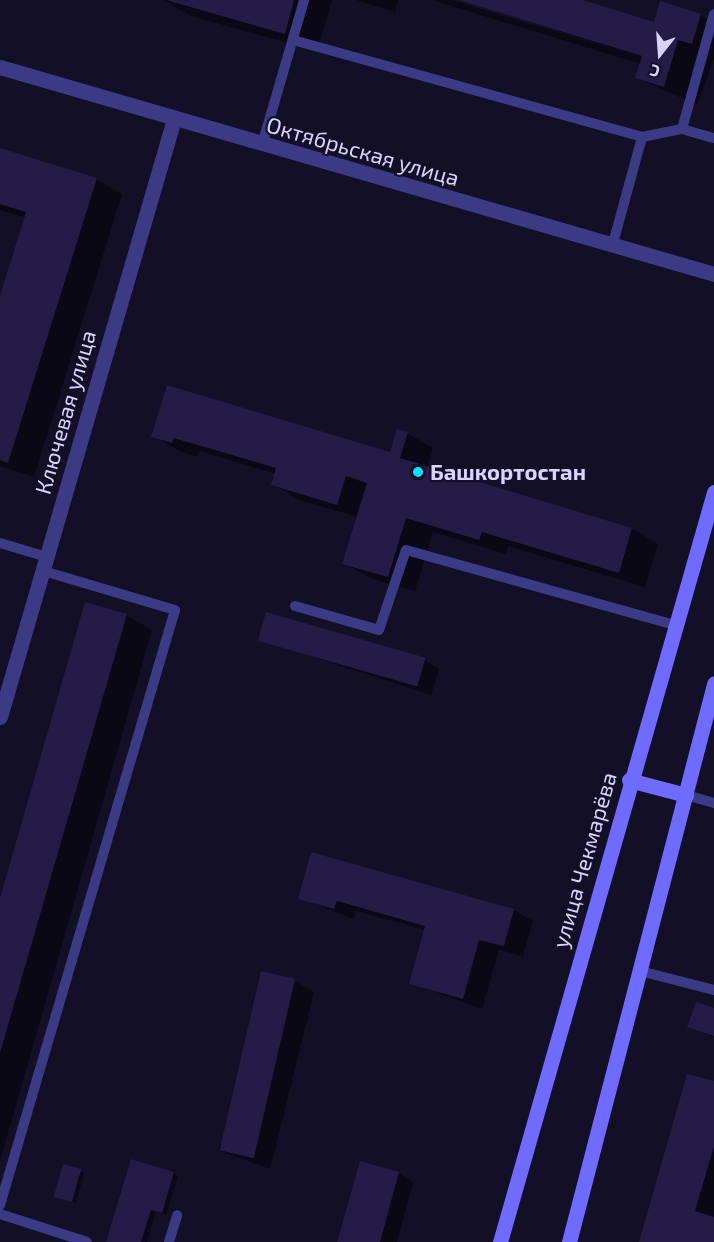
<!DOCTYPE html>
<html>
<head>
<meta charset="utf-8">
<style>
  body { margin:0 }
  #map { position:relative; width:714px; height:1242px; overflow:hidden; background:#130f26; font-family:"Exo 2",sans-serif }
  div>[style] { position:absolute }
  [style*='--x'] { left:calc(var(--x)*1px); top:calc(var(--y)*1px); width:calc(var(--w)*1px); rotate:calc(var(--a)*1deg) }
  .shadow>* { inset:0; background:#0007 }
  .building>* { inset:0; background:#241b47; transform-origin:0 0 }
  .service>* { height:10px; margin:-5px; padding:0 5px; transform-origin:5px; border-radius:5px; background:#3d3a85 }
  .minor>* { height:15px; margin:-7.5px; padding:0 7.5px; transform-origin:7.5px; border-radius:7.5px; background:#3d3a85 }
  .tertiary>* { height:15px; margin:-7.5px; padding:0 7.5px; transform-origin:7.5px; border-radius:7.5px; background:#3d3a85 }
  .secondary>* { height:15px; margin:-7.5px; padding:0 7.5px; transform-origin:7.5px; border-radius:7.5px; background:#6f6bff }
  .dots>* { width:16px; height:16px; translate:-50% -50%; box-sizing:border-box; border:3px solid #130f26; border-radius:50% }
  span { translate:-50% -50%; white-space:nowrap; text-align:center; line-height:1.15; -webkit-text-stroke:4.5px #130f26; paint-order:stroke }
  .street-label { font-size:22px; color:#d9d4ff }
  .poi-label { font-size:22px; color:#d9d4ff; font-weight:700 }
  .left { translate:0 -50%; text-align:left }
  .north { position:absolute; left:630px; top:24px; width:60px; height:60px; -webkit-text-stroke:4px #130f26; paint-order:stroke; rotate:197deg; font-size:16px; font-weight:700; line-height:24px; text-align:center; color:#d9d4ff }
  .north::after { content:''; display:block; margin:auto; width:21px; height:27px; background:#d9d4ff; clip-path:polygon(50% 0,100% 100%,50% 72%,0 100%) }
</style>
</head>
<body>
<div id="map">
  <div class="shadow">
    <i style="clip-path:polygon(163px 0,332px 0,317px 51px,191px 16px)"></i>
    <i style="clip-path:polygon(356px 0,398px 0,395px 12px)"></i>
    <i style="clip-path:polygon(432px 0,452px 0,649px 60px,462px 0,578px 0,655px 24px,700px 15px,714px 23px,714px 58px,697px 105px,637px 78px,641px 64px)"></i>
    <i style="clip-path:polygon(0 149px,96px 179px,122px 194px,34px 477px,0 466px,0 301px,26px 218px,0 210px)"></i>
    <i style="clip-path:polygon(407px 433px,433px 448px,427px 468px,632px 529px,658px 544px,645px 587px,508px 546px,506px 554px,433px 532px,415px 591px,370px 578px,344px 563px,358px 517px,299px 500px,273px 484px,276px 474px,200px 451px,198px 457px,179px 451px,153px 436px,391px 453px)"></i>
    <i style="clip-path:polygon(126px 615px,152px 630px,0 1161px,0 903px)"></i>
    <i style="clip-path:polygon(260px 640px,424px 660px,439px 669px,431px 695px)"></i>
    <i style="clip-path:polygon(300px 898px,514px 910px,533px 921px,523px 956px,499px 950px,482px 1009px,410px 983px,425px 930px,356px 911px,354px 919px)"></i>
    <i style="clip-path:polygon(295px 981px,314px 992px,270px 1169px,218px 1150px)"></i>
    <i style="clip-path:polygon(714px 1009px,714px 1037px,689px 1027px)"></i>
    <i style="clip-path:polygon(714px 1083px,714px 1242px,641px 1242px)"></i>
    <i style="clip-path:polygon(80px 1170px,84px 1173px,76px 1203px,55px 1196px)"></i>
    <i style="clip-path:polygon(173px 1173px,178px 1176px,166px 1215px,156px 1211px,147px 1242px,107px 1242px)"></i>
    <i style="clip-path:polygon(399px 1173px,413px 1182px,397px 1242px,339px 1242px)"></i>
  </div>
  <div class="building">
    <i style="clip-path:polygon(166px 0,294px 0,285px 34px)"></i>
    <i style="clip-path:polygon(459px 0,583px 0,654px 22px,660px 1px,701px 14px,692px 44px,678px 40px,664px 87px,635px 78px,642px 56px)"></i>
    <i style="clip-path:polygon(0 148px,97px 178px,8px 463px,0 460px,0 296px,26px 212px,0 204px)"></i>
    <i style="clip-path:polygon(167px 385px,390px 452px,397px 429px,408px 432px,400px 458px,632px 528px,619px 573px,482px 532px,479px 540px,406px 518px,388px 577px,342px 564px,367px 483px,346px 476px,337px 505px,271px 485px,276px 468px,174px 438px,172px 443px,151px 437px)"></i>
    <i style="clip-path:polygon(85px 602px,127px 614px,0 1053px,0 898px)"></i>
    <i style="left:266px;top:612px;width:166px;height:30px;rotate:16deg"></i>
    <i style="clip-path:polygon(311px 852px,514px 909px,504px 946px,479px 940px,463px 999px,409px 984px,425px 926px,337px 901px,334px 909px,298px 899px)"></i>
    <i style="left:261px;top:971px;width:35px;height:184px;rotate:13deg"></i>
    <i style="clip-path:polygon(696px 1002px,714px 1008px,714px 1036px,687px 1027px)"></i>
    <i style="clip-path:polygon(687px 1074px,714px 1081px,714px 1146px,695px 1211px,714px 1217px,714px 1242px,639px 1242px)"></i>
    <i style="clip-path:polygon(131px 1159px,174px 1172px,162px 1213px,151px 1210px,141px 1242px,106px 1242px)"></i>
    <i style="clip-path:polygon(360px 1161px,399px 1172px,380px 1242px,337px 1242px)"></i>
    <i style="left:63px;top:1164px;width:19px;height:34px;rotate:16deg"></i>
  </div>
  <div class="service">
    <i style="--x:293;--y:40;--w:362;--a:15.5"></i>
    <i style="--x:642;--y:137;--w:41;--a:-11.3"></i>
    <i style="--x:682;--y:129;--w:33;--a:16"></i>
    <i style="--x:682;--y:129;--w:119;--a:-74.5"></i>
    <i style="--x:262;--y:145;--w:151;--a:-73.8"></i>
    <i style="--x:612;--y:247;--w:114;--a:-74.7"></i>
    <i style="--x:0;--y:543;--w:49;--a:16.6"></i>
    <i style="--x:295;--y:606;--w:87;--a:15.9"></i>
    <i style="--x:379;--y:630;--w:84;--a:-71.4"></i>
    <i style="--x:406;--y:550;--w:279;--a:15.6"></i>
    <i style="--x:686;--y:795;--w:29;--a:16"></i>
    <i style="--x:640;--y:971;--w:76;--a:14.4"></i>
    <i style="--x:0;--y:1205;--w:620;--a:-73.61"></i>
    <i style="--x:175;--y:610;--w:138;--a:-163.5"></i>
    <i style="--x:0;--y:1214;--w:91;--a:17.8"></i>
    <i style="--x:169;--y:1242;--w:28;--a:-73"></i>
  </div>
  <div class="minor">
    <i style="--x:0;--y:717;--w:623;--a:-73.78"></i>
  </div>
  <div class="tertiary">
    <i style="--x:0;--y:67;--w:743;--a:16.17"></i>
  </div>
  <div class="secondary">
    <i style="--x:629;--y:780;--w:59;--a:14.7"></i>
    <i style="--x:500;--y:1242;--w:780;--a:-74.07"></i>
    <i style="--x:569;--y:1242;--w:577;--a:-75.43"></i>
  </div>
  <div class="dots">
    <i style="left:418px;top:472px;background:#00e5ff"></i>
  </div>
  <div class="street-label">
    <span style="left:363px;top:151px;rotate:16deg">Октябрьская улица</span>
    <span style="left:65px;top:412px;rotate:-74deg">Ключевая улица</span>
    <span style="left:584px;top:860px;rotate:-74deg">улица Чекмарёва</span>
  </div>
  <div class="poi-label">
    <span class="left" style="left:430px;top:472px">Башкортостан</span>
  </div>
  <div class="north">С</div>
</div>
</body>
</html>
